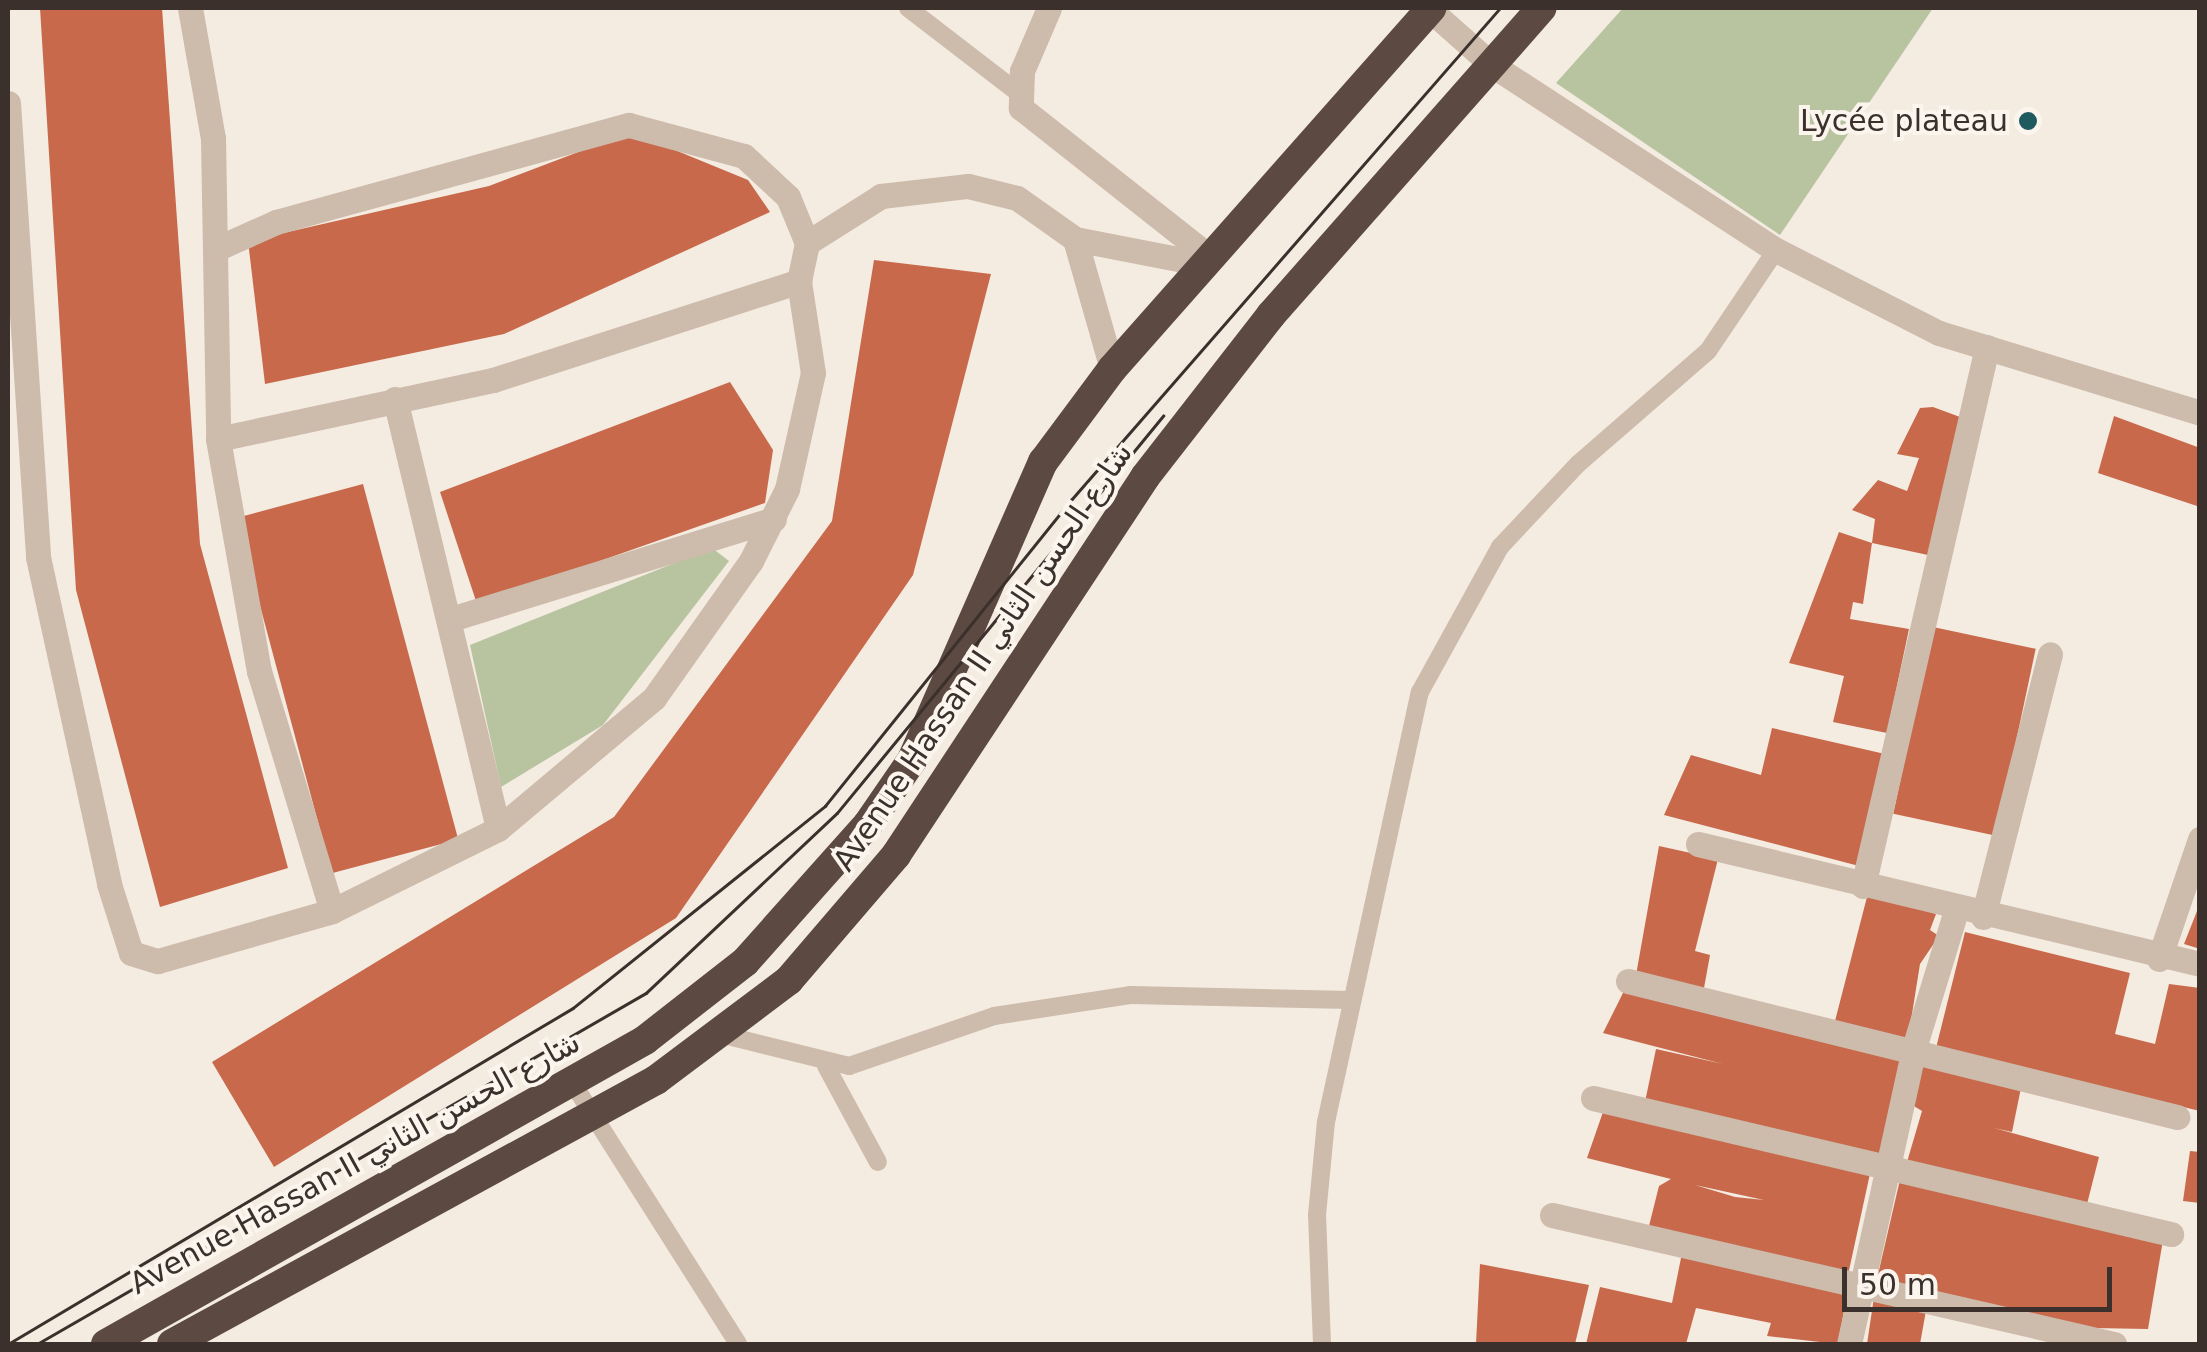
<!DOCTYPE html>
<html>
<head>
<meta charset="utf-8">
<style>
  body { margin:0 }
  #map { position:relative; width:2207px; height:1352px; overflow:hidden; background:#f4ebe1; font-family:"DejaVu Sans",Cairo,sans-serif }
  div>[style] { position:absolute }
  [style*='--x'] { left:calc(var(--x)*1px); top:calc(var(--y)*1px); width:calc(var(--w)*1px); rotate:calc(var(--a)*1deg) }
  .green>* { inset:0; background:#b8c4a0 }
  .building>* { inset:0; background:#c8694b; transform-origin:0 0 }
  .lane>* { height:18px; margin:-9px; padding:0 9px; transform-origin:9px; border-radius:9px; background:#cdbbac }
  .street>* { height:25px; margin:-12.5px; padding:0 12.5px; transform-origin:12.5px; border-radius:12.5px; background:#cdbbac }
  .highway>* { height:30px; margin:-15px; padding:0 15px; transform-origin:15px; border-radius:15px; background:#5c4a42 }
  .tram>* { height:2.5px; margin:-1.25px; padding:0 1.25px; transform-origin:1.25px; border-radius:1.25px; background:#3b302b }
  .dots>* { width:28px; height:28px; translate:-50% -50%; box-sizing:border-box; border:5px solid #fbf5ee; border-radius:50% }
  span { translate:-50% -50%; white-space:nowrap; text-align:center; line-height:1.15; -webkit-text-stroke:8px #fbf5ee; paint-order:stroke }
  .poi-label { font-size:30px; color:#3b302b }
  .right { translate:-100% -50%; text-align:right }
  .street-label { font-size:30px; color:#3b302b }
  .frame { position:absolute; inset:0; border:10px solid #3b302b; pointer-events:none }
  .scale { position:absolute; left:1842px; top:1267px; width:270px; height:45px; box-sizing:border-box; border:5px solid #3b302b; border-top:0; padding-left:12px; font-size:30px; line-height:35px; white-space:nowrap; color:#3b302b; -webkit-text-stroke:8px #fbf5ee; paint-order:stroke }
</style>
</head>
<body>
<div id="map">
  <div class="green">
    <i style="clip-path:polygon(1623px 8px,1933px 8px,1780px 235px,1556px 83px)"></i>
    <i style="clip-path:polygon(712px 548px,729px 561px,603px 725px,501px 787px,470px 645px)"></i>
  </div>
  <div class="building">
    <i style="clip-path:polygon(40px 8px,162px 8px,200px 544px,288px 868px,160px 907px,76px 590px)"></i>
    <i style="clip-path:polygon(631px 132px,748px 180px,770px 212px,504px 334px,265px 384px,248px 241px,489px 186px)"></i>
    <i style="clip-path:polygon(874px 260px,991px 274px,913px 575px,676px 918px,274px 1167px,212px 1062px,614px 817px,832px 521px)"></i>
    <i style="clip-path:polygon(730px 382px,773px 450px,765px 503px,477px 604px,440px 492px)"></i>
    <i style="clip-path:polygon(1933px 407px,1960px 417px,1928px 555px,1872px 543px,1875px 519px,1852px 510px,1878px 480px,1907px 491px,1919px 458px,1897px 454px,1920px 408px)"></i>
    <i style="clip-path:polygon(2114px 416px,2200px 448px,2200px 507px,2098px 473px)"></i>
    <i style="left:363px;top:484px;width:368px;height:131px;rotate:75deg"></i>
    <i style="clip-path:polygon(1839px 532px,1872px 543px,1863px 604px,1853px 602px,1850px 619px,1909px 629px,1887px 733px,1833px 722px,1844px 676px,1789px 663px)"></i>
    <i style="left:1933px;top:627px;width:105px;height:191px;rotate:12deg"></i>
    <i style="clip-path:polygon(1772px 728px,1885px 754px,1859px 866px,1664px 815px,1691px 755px,1761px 775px)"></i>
    <i style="clip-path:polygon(1659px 846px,1718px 859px,1695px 951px,1710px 955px,1704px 988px,1636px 975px)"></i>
    <i style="clip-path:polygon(1868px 893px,1936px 914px,1930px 930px,1939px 936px,1920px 964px,1908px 1039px,1835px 1021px)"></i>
    <i style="clip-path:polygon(2199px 906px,2200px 906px,2200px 949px,2184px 944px)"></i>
    <i style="clip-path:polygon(1965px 932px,2130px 973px,2115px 1034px,2155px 1044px,2169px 984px,2200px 988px,2200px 1111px,1936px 1048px)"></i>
    <i style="clip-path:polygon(1628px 983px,1906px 1049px,1879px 1163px,1645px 1102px,1656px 1049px,1723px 1064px,1603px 1033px)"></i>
    <i style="clip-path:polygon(1916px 1049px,2023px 1078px,2012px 1132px,1994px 1128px,2099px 1157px,2087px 1204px,1907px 1162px,1922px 1111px,1909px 1103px)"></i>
    <i style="clip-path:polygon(evenodd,1603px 1112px,1871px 1169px,1848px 1275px,1648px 1230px,1659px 1186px,1671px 1179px,1587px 1158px,1603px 1112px,1695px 1185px,1764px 1200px,1735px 1197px,1695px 1185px)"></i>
    <i style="clip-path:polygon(2190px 1151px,2200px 1152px,2200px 1203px,2183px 1201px)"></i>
    <i style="clip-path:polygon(1902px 1171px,2164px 1234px,2148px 1329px,2093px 1328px,1877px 1279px)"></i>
    <i style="clip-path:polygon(1682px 1253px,1848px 1289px,1838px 1344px,1767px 1336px,1771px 1323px,1696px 1308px,1686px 1344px,1586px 1344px,1600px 1287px,1672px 1303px)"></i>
    <i style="clip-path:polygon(1480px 1264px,1589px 1285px,1575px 1344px,1476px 1344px)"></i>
    <i style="clip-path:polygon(1874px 1297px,1927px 1305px,1920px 1344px,1867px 1344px)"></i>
  </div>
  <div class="lane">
    <i style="--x:908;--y:8;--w:138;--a:37.6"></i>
    <i style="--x:724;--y:1035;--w:129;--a:13.9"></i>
    <i style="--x:849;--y:1066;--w:153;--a:-19"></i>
    <i style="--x:994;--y:1016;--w:139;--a:-8.7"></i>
    <i style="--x:1131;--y:995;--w:219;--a:1.3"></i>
    <i style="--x:826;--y:1066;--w:109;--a:61.6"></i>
    <i style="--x:572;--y:1082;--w:310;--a:57.6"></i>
    <i style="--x:1322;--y:1344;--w:129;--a:-92.2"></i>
    <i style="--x:1317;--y:1215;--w:93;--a:-84.5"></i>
    <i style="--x:1326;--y:1122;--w:440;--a:-77.7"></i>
    <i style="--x:1420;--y:692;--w:166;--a:-61.1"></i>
    <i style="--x:1500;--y:547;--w:114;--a:-46.8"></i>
    <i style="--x:1578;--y:464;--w:172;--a:-41"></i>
    <i style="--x:1708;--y:351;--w:122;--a:-56"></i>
  </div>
  <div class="street">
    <i style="--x:190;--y:8;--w:132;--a:80"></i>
    <i style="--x:213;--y:138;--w:301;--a:89"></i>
    <i style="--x:218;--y:439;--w:236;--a:80"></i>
    <i style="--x:259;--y:671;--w:251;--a:73.1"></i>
    <i style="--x:1049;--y:8;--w:69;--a:113.2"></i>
    <i style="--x:1022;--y:71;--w:37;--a:92"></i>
    <i style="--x:1021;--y:108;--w:241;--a:38.3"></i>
    <i style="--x:1429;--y:9;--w:84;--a:41.6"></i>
    <i style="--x:1492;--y:65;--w:339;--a:33.1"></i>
    <i style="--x:1776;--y:250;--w:183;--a:27"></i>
    <i style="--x:1939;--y:333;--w:273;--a:17"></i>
    <i style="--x:8;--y:103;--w:455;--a:86.2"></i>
    <i style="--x:38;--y:557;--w:335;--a:77.7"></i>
    <i style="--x:109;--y:884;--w:72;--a:72.3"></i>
    <i style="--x:131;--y:953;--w:28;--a:17"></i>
    <i style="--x:158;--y:961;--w:181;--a:-16"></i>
    <i style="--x:332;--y:911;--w:185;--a:-26.3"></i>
    <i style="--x:498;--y:829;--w:204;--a:-40"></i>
    <i style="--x:654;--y:698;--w:168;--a:-54.7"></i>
    <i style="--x:751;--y:561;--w:80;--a:-63.4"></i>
    <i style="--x:787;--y:489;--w:119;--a:-77.4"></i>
    <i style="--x:813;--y:373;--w:93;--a:-98.7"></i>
    <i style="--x:799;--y:281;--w:39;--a:-78"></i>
    <i style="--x:1075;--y:239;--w:135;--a:74.1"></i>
    <i style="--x:218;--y:248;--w:64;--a:-24.1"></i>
    <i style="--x:276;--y:222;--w:366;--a:-15.4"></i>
    <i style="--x:629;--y:125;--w:119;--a:15.1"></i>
    <i style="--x:744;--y:156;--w:60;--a:43"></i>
    <i style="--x:788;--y:197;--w:50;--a:67.6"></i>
    <i style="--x:807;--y:243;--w:88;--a:-32.4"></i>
    <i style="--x:881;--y:196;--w:88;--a:-6.6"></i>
    <i style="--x:968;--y:186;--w:50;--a:13.8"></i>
    <i style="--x:1017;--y:198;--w:71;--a:35.3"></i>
    <i style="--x:1075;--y:239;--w:131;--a:11"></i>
    <i style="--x:395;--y:399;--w:442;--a:76.5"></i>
    <i style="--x:218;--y:439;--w:281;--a:-12.1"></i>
    <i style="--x:493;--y:380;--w:322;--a:-17.9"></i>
    <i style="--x:451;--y:619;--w:338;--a:-17.2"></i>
    <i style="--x:1698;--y:844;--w:516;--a:13.44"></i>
    <i style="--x:1863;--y:886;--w:553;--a:-77.04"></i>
    <i style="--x:1983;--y:917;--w:271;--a:-75.7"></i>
    <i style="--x:2159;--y:959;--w:127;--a:-71.1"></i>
    <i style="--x:1628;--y:981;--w:566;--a:13.91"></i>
    <i style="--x:1593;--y:1098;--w:594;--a:13.24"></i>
    <i style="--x:1552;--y:1215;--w:577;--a:12.93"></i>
    <i style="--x:1849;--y:1344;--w:303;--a:-77.6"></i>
    <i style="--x:1914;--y:1048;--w:143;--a:-73"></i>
  </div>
  <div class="highway">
    <i style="--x:106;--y:1344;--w:619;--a:-29.42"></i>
    <i style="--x:645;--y:1040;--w:127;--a:-38"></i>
    <i style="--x:745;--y:962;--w:185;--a:-48.3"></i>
    <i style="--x:868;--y:824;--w:78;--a:-55.5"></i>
    <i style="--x:912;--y:760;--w:326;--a:-66.3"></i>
    <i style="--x:1043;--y:462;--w:116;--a:-53.4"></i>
    <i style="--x:1112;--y:369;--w:482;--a:-48.5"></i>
    <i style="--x:172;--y:1344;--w:551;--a:-28.61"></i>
    <i style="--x:656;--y:1080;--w:166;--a:-36.9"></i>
    <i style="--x:789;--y:980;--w:165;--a:-49.4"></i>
    <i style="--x:896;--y:855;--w:453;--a:-56.6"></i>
    <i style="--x:1145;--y:477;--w:205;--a:-52.1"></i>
    <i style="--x:1271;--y:315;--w:409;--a:-48.6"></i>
  </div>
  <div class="tram">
    <i style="--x:8;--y:1344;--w:657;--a:-30.74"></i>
    <i style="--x:573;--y:1008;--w:323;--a:-38.7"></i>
    <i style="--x:825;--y:806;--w:393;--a:-51.2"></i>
    <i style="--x:1071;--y:500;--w:653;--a:-48.91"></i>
    <i style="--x:37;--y:1344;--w:703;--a:-29.96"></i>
    <i style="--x:646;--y:993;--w:262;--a:-43.3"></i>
    <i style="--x:837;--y:813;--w:514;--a:-50.61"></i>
  </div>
  <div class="dots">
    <i style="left:2028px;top:121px;background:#1f5a5e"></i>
  </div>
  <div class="poi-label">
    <span class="right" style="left:2008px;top:121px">Lycée plateau</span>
  </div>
  <div class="street-label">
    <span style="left:983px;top:657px;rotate:-56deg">Avenue Hassan II شارع الحسن الثاني</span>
    <span style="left:355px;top:1163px;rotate:-29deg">Avenue Hassan II شارع الحسن الثاني</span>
  </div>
  <div class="frame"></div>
  <div class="scale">50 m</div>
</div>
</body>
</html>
